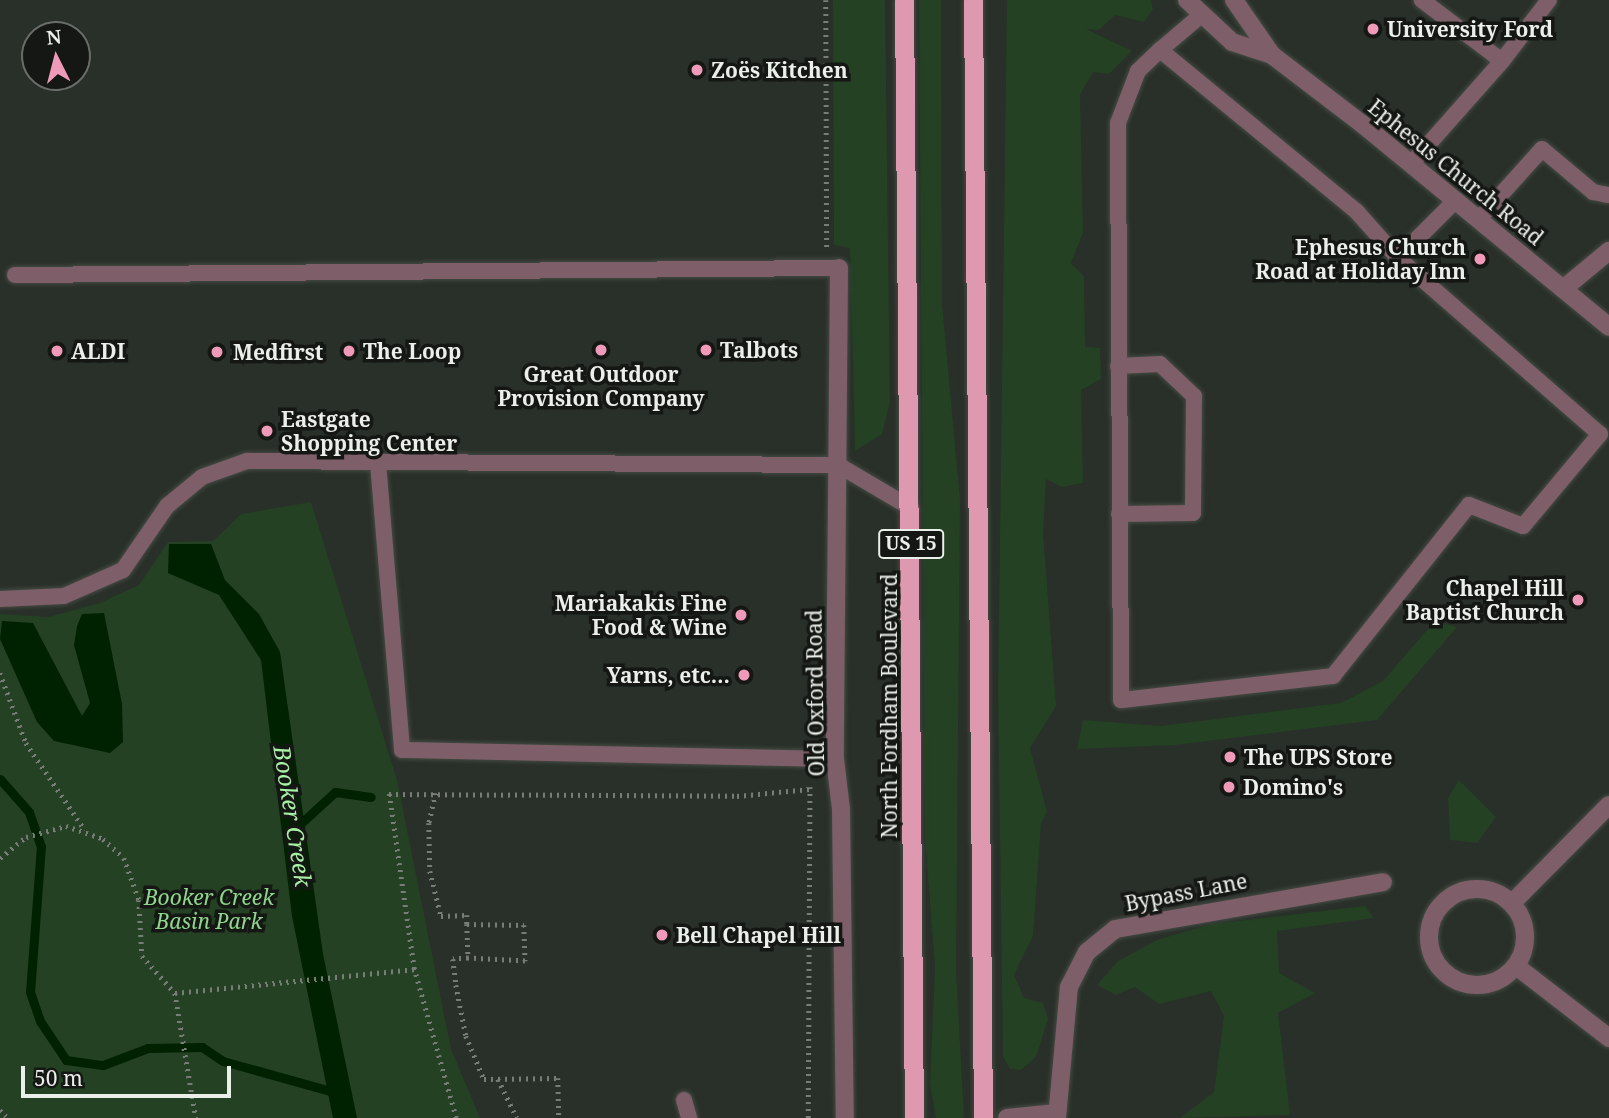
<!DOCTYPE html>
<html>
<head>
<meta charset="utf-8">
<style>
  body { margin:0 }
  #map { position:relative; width:1609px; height:1118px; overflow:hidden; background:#292f29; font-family:"Noto Serif",serif }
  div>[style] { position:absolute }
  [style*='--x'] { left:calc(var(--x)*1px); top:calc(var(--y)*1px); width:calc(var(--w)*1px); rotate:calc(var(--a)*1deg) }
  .green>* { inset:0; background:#244123 }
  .water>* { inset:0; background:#020 }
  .stream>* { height:9px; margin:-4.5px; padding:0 4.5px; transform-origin:4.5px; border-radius:4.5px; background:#020 }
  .path>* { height:4.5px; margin-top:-2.25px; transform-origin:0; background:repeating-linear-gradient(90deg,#787d77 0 2px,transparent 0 7px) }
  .roads { filter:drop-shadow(0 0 2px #444a44) drop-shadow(0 0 2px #444a44) }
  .service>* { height:16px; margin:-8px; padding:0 8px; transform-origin:8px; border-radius:8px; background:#7e5f69 }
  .minor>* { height:18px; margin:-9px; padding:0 9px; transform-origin:9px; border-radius:9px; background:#7e5f69 }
  .minor>.ring { margin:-9px; padding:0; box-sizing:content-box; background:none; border:18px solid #7e5f69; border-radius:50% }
  .tertiary>* { height:18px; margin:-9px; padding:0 9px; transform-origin:9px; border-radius:9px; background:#7e5f69 }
  .trunk>* { height:19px; margin:-9.5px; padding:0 9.5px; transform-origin:9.5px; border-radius:9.5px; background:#de98b0 }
  .dots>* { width:19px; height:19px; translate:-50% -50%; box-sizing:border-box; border:4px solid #141713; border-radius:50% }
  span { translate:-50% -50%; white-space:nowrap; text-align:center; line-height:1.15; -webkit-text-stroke:7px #141713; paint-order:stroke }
  .shield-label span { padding:2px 5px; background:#141713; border:2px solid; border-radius:5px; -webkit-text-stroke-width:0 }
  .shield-label { font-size:19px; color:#ebefea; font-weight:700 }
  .poi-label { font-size:21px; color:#ebefea; font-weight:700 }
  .left { translate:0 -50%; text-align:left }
  .right { translate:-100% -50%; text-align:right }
  .street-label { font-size:21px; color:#ebefea }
  .park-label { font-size:21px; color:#8ed68b; font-style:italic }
  .water-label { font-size:23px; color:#a9f2a5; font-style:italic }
  .north { position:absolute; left:21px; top:21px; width:70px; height:70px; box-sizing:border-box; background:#141713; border:2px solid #6a6d69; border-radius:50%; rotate:354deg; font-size:19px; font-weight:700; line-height:28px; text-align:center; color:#ebefea }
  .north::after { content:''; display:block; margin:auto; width:24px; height:32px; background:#ef9ab8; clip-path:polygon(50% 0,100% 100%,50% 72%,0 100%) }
  .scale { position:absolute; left:21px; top:1066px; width:210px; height:32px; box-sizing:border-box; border:4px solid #ebefea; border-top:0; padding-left:9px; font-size:21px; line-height:24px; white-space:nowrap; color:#ebefea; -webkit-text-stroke:5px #141713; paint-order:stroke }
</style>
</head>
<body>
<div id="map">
  <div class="green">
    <i style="clip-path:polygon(833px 0,885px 0,890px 403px,882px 434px,855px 451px,850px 248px,834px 245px)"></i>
    <i style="clip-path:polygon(919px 0,941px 0,942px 304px,960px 499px,956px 971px,964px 1118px,936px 1118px,930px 1084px,935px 967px,925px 837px)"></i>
    <i style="clip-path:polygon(1007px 0,1151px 0,1153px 9px,1144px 22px,1115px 15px,1099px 30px,1086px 29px,1132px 51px,1109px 74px,1093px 72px,1080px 95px,1083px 233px,1071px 263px,1084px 276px,1085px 347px,1100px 348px,1101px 379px,1081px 390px,1083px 483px,1062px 487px,1046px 479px,1043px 533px,1056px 706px,1030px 748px,1047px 812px,1041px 823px,1033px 936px,1014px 975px,1024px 998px,1043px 1003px,1048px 1019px,1036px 1057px,1021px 1070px,1010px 1069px,1003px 1057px,998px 689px)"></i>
    <i style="clip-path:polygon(311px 502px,397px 780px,451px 1049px,480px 1118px,0 1118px,0 614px,48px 617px,100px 603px,139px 585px,168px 542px,213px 541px,241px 514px)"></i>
    <i style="clip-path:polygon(1435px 621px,1457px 627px,1377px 720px,1175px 745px,1077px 749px,1083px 720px,1161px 726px,1341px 703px,1383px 681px)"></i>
    <i style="clip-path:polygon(1459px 780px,1496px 817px,1477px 843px,1450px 840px,1448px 798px)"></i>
    <i style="clip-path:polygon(1365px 906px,1374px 918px,1277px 931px,1279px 973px,1315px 993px,1278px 1013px,1290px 1115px,1180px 1118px,1214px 1092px,1224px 1016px,1211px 991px,1159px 1004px,1135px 987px,1116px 995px,1097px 985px,1118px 961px,1159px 939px,1212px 924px)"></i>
  </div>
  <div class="water">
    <i style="clip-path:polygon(169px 544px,211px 544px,225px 580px,259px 614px,280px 652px,323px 954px,357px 1118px,333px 1118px,292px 916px,261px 660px,219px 595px,168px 573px)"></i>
    <i style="clip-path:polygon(104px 613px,122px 704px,123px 742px,110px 753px,54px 741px,37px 722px,0 639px,2px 621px,33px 623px,82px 716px,90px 703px,74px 645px,77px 626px,82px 614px)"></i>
  </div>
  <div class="stream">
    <i style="--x:0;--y:779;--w:44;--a:48.7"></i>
    <i style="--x:29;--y:812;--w:36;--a:71"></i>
    <i style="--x:41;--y:846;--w:146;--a:94.3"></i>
    <i style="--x:30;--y:992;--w:31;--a:71"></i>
    <i style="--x:40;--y:1021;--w:47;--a:56.3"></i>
    <i style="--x:66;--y:1060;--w:37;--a:8"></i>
    <i style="--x:103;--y:1065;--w:48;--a:-20.7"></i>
    <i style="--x:148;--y:1048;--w:54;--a:-1.1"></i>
    <i style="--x:202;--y:1047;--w:25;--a:34"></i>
    <i style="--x:223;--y:1061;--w:123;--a:15.6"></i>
    <i style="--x:299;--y:825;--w:49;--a:-42.5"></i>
    <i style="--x:335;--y:792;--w:36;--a:8"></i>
  </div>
  <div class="path">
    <i style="--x:826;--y:0;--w:248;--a:89.8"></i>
    <i style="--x:0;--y:673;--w:75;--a:69.6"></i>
    <i style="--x:26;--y:743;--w:105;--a:55.9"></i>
    <i style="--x:436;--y:793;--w:31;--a:103"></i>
    <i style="--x:429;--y:823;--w:48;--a:88.8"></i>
    <i style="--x:430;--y:871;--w:46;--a:76.3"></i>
    <i style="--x:441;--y:916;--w:26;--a:-2"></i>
    <i style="--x:467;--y:915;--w:9;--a:90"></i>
    <i style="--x:467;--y:924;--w:57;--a:1"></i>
    <i style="--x:524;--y:925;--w:36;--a:88"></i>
    <i style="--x:525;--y:961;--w:57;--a:-177"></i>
    <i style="--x:0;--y:858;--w:33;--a:-39"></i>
    <i style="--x:26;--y:837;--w:41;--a:-15.4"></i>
    <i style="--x:66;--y:826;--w:39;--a:19"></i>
    <i style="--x:103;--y:839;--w:28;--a:42"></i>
    <i style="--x:124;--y:858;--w:45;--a:70.3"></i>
    <i style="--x:139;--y:900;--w:56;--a:86.9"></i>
    <i style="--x:142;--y:956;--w:50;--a:48.3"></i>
    <i style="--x:175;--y:993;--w:127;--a:80.5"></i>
    <i style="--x:467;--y:924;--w:34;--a:88"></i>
    <i style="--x:468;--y:958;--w:15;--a:176"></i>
    <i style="--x:453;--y:959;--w:26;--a:83"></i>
    <i style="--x:456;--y:985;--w:52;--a:78.9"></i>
    <i style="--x:466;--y:1036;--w:47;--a:67.3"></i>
    <i style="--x:484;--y:1079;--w:74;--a:-0.8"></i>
    <i style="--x:558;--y:1078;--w:40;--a:88.6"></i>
    <i style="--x:175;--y:993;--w:240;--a:-5.7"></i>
    <i style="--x:498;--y:1079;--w:43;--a:64"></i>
    <i style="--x:0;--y:1110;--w:11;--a:45"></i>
    <i style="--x:456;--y:1118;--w:155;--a:-105.7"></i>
    <i style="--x:414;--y:969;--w:177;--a:-98.1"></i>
    <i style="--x:389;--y:794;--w:348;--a:0.3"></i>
    <i style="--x:737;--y:796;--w:73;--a:-5.5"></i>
    <i style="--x:808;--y:1118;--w:331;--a:-89.7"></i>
  </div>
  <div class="roads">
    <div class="service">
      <i style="--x:1160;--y:50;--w:255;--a:39.4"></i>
      <i style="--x:1357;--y:212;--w:62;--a:48.3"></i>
      <i style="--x:1398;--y:258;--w:268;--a:41.1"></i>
      <i style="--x:1600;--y:434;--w:120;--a:129.9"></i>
      <i style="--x:1523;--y:526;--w:58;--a:-158.7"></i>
      <i style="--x:1469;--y:505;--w:218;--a:128.5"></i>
      <i style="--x:1333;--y:676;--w:213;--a:173.5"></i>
      <i style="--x:1121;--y:700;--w:577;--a:-90.3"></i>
      <i style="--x:1118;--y:123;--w:56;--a:-69"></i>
      <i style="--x:1138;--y:71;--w:30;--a:-44"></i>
      <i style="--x:1160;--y:50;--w:52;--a:-40.4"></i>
      <i style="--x:1502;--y:61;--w:77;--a:-52.4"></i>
      <i style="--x:1411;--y:164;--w:137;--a:-48.5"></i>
      <i style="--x:1502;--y:61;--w:101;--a:-142.7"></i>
      <i style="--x:1479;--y:219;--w:94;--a:-48"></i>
      <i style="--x:1542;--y:149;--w:67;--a:40.1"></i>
      <i style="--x:1593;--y:192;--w:16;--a:11"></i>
      <i style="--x:1398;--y:258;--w:82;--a:-45"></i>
      <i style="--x:15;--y:275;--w:824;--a:-0.49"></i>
      <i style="--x:1118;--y:366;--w:42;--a:-2.7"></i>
      <i style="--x:1160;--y:364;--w:47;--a:43.3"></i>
      <i style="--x:1194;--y:396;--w:117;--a:90.5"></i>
      <i style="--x:1193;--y:513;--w:74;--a:179.2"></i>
      <i style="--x:378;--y:463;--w:288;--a:85.2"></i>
      <i style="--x:402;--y:750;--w:433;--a:1.2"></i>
      <i style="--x:0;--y:599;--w:64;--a:-2.7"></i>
      <i style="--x:64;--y:596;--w:64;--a:-23.8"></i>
      <i style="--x:123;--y:570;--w:78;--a:-55.5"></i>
      <i style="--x:167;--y:506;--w:45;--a:-39.6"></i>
      <i style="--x:202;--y:477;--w:48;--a:-19.6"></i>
      <i style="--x:247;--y:461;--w:591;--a:0.39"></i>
      <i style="--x:838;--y:465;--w:85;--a:30.5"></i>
      <i style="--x:684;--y:1100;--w:19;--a:74"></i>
    </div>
    <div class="minor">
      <i style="--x:839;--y:268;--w:491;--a:90.5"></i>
      <i style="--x:835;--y:759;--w:50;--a:83.2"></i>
      <i style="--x:841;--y:809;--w:309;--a:89.3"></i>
      <i style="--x:1563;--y:289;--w:60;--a:-39.6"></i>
      <i class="ring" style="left:1429px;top:889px;width:78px;height:78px"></i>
      <i style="--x:1512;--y:903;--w:138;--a:-45.3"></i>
      <i style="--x:1516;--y:966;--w:118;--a:37.7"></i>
      <i style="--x:1007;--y:1118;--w:50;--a:-5.7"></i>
      <i style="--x:1057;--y:1118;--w:132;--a:-84.8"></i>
      <i style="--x:1069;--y:987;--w:39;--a:-63"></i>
      <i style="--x:1087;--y:952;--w:36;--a:-39"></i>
      <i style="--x:1115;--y:929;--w:272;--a:-9.9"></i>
    </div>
    <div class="tertiary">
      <i style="--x:1187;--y:0;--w:62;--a:43"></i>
      <i style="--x:1232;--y:42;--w:42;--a:18"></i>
      <i style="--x:1272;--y:55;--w:112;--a:37.4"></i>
      <i style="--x:1361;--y:123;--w:321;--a:39.4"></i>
      <i style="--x:1234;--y:0;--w:67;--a:55.4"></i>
    </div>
    <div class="trunk">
      <i style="--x:904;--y:0;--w:1118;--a:89.49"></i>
      <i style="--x:973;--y:0;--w:1118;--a:89.49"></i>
    </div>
  </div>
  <div class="dots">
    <i style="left:1373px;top:29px;background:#ef9ab8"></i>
    <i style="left:697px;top:70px;background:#ef9ab8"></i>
    <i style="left:1480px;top:259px;background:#ef9ab8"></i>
    <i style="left:601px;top:350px;background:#ef9ab8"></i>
    <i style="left:706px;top:350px;background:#ef9ab8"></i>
    <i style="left:57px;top:351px;background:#ef9ab8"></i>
    <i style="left:349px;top:351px;background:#ef9ab8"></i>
    <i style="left:217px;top:352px;background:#ef9ab8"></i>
    <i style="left:267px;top:431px;background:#ef9ab8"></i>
    <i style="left:1578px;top:600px;background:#ef9ab8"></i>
    <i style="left:741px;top:615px;background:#ef9ab8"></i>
    <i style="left:744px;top:675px;background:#ef9ab8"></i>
    <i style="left:1230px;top:757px;background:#ef9ab8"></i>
    <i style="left:1229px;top:787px;background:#ef9ab8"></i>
    <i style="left:662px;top:935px;background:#ef9ab8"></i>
  </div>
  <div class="shield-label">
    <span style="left:911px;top:544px">US 15</span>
  </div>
  <div class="poi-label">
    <span class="left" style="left:1387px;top:29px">University Ford</span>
    <span class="left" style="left:711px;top:70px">Zoës Kitchen</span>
    <span class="right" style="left:1466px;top:259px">Ephesus Church<br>Road at Holiday Inn</span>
    <span class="left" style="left:720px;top:350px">Talbots</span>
    <span class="left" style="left:71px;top:351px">ALDI</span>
    <span class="left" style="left:363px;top:351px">The Loop</span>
    <span class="left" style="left:233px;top:352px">Medfirst</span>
    <span style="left:601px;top:386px">Great Outdoor<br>Provision Company</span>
    <span class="left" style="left:281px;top:431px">Eastgate<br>Shopping Center</span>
    <span class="right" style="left:1564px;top:600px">Chapel Hill<br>Baptist Church</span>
    <span class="right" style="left:727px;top:615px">Mariakakis Fine<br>Food &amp; Wine</span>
    <span class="right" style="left:730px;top:675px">Yarns, etc…</span>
    <span class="left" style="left:1244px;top:757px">The UPS Store</span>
    <span class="left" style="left:1243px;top:787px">Domino's</span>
    <span class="left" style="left:676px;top:935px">Bell Chapel Hill</span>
  </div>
  <div class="street-label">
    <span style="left:1456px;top:172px;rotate:39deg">Ephesus Church Road</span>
    <span style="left:815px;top:693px;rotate:-91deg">Old Oxford Road</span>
    <span style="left:889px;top:706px;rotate:-90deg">North Fordham Boulevard</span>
    <span style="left:1186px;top:892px;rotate:-11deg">Bypass Lane</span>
  </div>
  <div class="park-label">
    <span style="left:209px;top:909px">Booker Creek<br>Basin Park</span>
  </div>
  <div class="water-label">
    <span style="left:293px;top:816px;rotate:81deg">Booker Creek</span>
  </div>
  <div class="north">N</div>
  <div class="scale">50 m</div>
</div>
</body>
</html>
